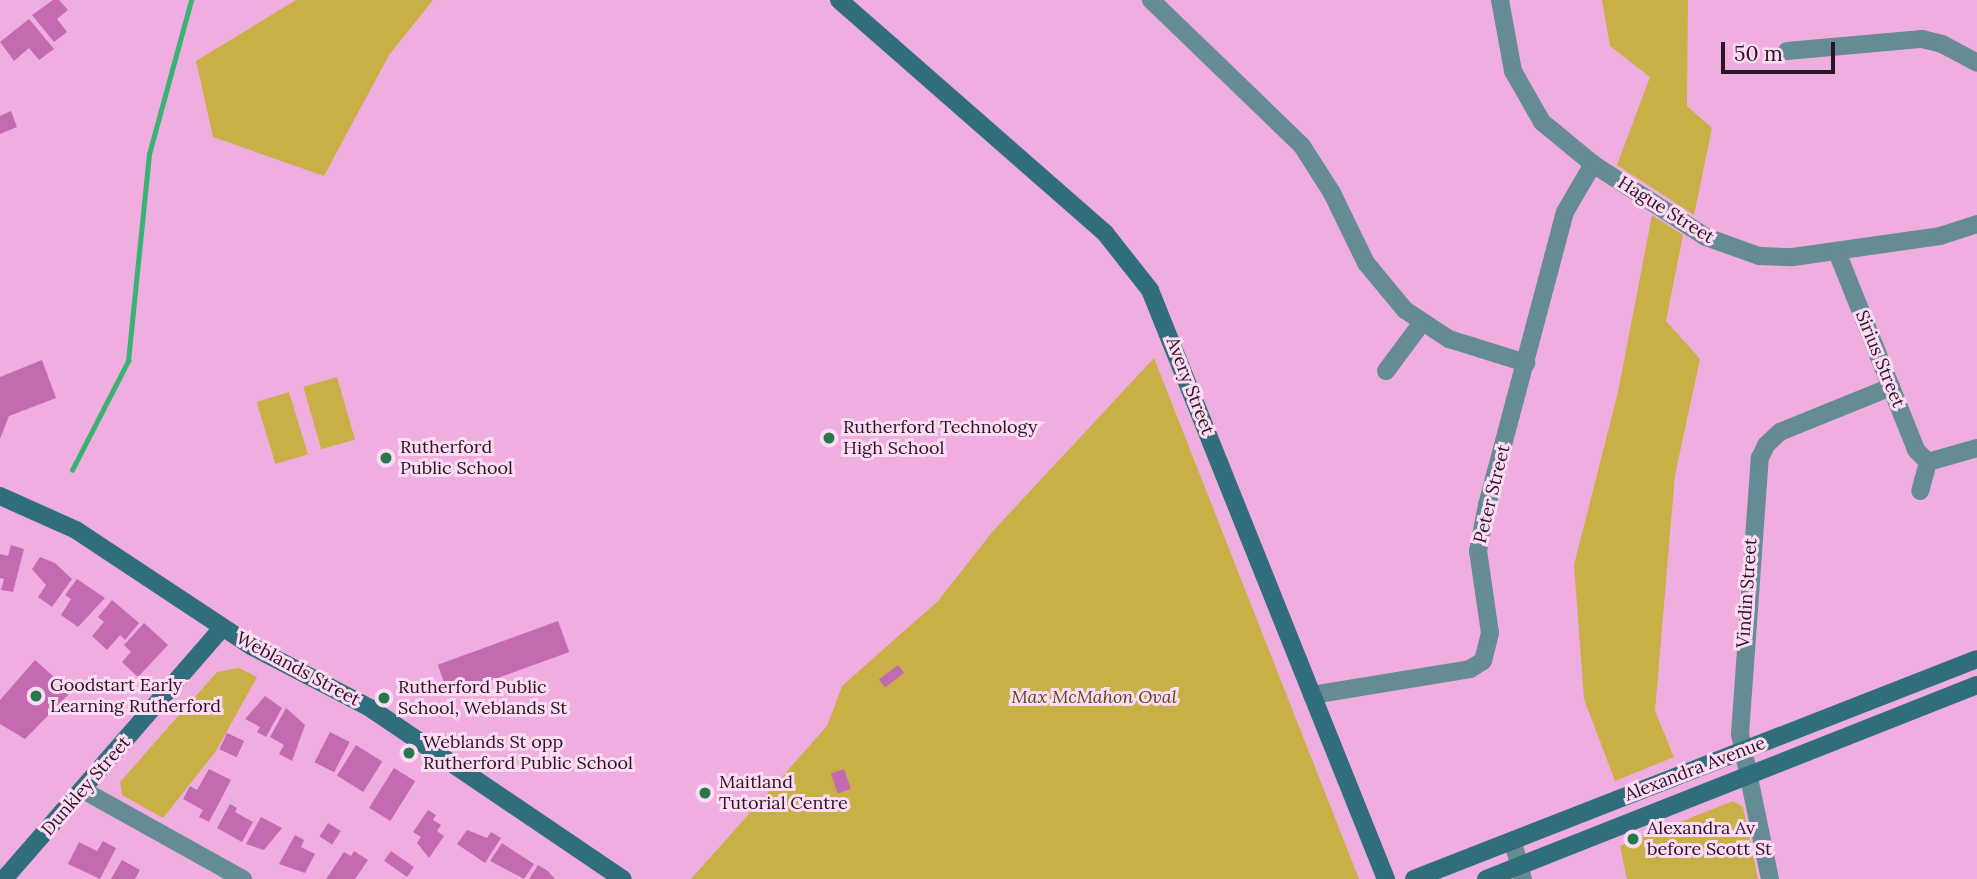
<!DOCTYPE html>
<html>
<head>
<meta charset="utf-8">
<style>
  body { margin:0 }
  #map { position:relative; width:1977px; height:879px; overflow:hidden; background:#efaedf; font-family:Lora,serif }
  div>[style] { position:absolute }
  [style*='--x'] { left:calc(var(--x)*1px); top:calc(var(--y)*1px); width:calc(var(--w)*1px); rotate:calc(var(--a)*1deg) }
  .green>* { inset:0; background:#c9b046; transform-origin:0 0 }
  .stream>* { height:4.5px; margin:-2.25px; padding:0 2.25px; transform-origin:2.25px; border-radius:2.25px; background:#3ab372 }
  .building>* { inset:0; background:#c46ab1; transform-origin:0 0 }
  .street>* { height:18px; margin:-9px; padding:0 9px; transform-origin:9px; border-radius:9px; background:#658b95 }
  .secondary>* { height:18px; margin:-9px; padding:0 9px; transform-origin:9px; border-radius:9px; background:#306e7c }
  .dots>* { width:19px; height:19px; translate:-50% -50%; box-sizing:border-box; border:4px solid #fddbf3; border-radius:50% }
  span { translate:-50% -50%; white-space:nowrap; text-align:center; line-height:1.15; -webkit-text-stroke:6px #fddbf3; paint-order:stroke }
  .street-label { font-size:18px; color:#2b1426 }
  .poi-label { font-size:18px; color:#2b1426 }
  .left { translate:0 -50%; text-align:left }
  .park-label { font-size:18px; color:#564a17; font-style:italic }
  .scale { position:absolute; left:1721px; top:42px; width:114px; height:32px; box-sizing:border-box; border:4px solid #2b1426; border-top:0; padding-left:9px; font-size:21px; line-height:24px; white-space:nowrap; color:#2b1426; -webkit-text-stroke:5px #fddbf3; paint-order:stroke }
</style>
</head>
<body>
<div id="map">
  <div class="green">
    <i style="clip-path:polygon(296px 0,433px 0,389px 55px,324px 176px,213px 137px,196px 61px)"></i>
    <i style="clip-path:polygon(1602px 0,1688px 0,1687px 106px,1712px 128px,1694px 215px,1617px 165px,1650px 77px,1610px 46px)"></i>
    <i style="clip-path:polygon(1652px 215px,1683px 235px,1666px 321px,1700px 359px,1675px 475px,1655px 711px,1674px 757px,1615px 781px,1584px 699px,1574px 565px,1618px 392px)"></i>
    <i style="clip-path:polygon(1154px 358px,1359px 879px,691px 879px,827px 726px,842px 686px,938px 601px,993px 531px)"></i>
    <i style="left:337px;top:377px;width:65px;height:35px;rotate:74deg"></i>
    <i style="left:289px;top:392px;width:65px;height:34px;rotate:73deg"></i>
    <i style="clip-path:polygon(239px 668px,257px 677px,216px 751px,163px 818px,122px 795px,120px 782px,217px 672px)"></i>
    <i style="clip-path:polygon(1733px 801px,1743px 807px,1758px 879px,1627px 879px,1620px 846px)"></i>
  </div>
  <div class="stream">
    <i style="--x:72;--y:470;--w:123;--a:-62.8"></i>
    <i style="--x:128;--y:361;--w:208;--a:-84.2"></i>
    <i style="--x:149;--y:154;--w:160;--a:-74.7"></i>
  </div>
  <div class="building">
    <i style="clip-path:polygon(53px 0,59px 0,68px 10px,57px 19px,67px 32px,54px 42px,32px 15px)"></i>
    <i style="clip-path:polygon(29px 19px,54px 49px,39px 60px,29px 48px,14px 61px,0 42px)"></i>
    <i style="clip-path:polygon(11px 111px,17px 127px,0 134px,0 116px)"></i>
    <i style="clip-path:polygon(42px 360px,56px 398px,9px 416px,0 439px,0 377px)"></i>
    <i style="clip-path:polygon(11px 545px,24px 549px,13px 592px,1px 590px,4px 579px,0 578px,0 554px,8px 556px)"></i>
    <i style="clip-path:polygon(40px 557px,55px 563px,72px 579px,52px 607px,38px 597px,46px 585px,32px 569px)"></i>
    <i style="clip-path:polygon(77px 579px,105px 598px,78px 627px,61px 615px,71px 599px,65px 595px)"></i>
    <i style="clip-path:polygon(112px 600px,139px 623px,125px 640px,120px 635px,107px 650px,92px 636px,104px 622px,98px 617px)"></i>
    <i style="left:558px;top:621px;width:33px;height:128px;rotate:70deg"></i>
    <i style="clip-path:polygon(144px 623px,168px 645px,138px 677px,122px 662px,131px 652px,124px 645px)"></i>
    <i style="clip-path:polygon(35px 660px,71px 692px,25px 739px,0 724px,0 700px)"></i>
    <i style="left:898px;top:665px;width:10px;height:24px;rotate:53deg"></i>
    <i style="clip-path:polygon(265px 696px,282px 708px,266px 737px,257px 732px,260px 727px,245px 719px)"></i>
    <i style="clip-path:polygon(286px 708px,305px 725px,292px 761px,279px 754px,284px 745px,270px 737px)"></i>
    <i style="left:330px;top:732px;width:22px;height:34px;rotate:27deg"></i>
    <i style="left:227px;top:733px;width:19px;height:18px;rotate:25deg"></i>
    <i style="left:356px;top:745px;width:31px;height:36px;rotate:32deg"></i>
    <i style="left:394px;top:768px;width:25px;height:47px;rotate:32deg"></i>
    <i style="clip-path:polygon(209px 769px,231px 780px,209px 822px,199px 817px,203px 810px,183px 799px,190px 786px,197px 790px)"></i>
    <i style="left:844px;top:769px;width:21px;height:14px;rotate:71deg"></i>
    <i style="clip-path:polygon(230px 804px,237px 808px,235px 812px,253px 822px,242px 842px,217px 828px)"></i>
    <i style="clip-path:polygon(428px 810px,436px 815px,433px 820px,441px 825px,437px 831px,444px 836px,429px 858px,417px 843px,421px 837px,413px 832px)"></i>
    <i style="clip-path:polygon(261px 817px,282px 828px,264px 850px,246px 844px)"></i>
    <i style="left:328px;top:823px;width:15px;height:16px;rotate:32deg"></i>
    <i style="clip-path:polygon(467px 830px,487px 838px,491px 832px,501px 838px,485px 863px,457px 844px)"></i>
    <i style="clip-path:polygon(295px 835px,304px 840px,301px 847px,315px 854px,305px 873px,279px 864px)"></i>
    <i style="clip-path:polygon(103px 841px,116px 848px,100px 879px,68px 864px,79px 842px,97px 851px)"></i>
    <i style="clip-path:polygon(502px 843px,534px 864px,524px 879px,490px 861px)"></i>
    <i style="clip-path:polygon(354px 851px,368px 860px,355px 879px,326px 879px,344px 852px,351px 856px)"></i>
    <i style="left:391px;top:851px;width:28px;height:12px;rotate:35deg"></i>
    <i style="clip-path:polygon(122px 860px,140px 870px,135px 879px,111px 879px)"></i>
    <i style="clip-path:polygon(538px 865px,548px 871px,555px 879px,529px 879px)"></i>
  </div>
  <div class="street">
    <i style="--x:1151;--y:0;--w:210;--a:44"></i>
    <i style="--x:1302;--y:146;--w:56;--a:57.4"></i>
    <i style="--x:1332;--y:193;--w:78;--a:64.1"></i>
    <i style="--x:1366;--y:263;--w:61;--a:50.3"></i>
    <i style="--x:1405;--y:310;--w:53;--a:33.4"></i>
    <i style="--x:1449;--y:339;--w:81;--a:17.3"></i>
    <i style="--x:1500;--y:0;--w:72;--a:79.6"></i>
    <i style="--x:1513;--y:71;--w:59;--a:60.4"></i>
    <i style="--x:1542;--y:122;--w:66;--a:39.5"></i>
    <i style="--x:1593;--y:164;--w:135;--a:32.9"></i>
    <i style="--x:1706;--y:237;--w:56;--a:19.7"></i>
    <i style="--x:1759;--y:256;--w:34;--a:2"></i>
    <i style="--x:1793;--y:257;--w:148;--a:-8.1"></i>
    <i style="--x:1940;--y:236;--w:39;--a:-18"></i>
    <i style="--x:1787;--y:51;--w:136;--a:-5.1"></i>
    <i style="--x:1922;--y:39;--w:21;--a:14"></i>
    <i style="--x:1942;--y:44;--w:40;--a:28"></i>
    <i style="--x:1837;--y:252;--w:213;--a:68.2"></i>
    <i style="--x:1916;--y:450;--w:17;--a:45"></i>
    <i style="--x:1928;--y:462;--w:30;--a:105"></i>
    <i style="--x:1386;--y:371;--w:59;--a:-53.3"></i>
    <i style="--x:1928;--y:462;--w:51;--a:-15.9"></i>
    <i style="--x:1312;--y:695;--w:160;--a:-9.3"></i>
    <i style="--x:1470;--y:669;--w:15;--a:-32"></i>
    <i style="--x:1483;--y:661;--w:29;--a:-76"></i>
    <i style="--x:1490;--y:633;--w:83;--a:-98.3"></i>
    <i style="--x:1478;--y:551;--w:47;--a:-78.9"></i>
    <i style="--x:1487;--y:505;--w:303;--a:-75.1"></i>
    <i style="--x:1565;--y:212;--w:56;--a:-59.7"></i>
    <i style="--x:83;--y:790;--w:183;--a:29.1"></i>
    <i style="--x:1513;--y:842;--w:38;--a:75"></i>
    <i style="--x:1770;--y:879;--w:148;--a:-101.7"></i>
    <i style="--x:1740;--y:734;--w:277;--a:-85.9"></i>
    <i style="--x:1760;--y:458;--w:14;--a:-65"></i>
    <i style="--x:1766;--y:445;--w:19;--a:-43"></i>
    <i style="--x:1780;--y:432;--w:120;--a:-22.1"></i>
  </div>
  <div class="secondary">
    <i style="--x:839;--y:0;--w:354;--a:41.2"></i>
    <i style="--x:1105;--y:233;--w:73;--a:51.7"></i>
    <i style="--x:1150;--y:290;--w:635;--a:68.17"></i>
    <i style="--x:0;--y:496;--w:83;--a:24.1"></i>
    <i style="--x:76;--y:530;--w:210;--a:33.5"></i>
    <i style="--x:251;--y:646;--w:134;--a:27.5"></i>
    <i style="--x:370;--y:708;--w:305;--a:34.1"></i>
    <i style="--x:4;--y:879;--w:332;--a:-49"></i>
    <i style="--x:1414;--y:879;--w:604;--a:-21.34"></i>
    <i style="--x:1486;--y:879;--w:528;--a:-21.56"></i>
  </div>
  <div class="dots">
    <i style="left:829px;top:438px;background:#25794c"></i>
    <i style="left:386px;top:458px;background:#25794c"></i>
    <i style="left:36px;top:696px;background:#25794c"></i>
    <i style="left:384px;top:698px;background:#25794c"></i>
    <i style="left:409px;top:753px;background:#25794c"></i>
    <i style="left:705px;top:793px;background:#25794c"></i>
    <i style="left:1633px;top:839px;background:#25794c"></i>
  </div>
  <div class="street-label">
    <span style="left:1666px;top:210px;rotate:32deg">Hague Street</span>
    <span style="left:1880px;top:359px;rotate:68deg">Sirius Street</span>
    <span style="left:1190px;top:386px;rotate:69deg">Avery Street</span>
    <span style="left:1492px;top:494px;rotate:-76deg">Peter Street</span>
    <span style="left:1747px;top:593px;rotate:-86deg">Vindin Street</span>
    <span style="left:298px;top:669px;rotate:28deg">Weblands Street</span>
    <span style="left:1695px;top:769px;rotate:-21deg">Alexandra Avenue</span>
    <span style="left:86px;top:786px;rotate:-49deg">Dunkley Street</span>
  </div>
  <div class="poi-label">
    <span class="left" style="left:843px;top:438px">Rutherford Technology<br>High School</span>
    <span class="left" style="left:400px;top:458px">Rutherford<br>Public School</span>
    <span class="left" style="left:50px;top:696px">Goodstart Early<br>Learning Rutherford</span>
    <span class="left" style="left:398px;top:698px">Rutherford Public<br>School, Weblands St</span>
    <span class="left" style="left:423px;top:753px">Weblands St opp<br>Rutherford Public School</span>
    <span class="left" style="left:719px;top:793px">Maitland<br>Tutorial Centre</span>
    <span class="left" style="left:1647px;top:839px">Alexandra Av<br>before Scott St</span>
  </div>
  <div class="park-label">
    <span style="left:1094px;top:697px">Max McMahon Oval</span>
  </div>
  <div class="scale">50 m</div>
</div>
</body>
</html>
